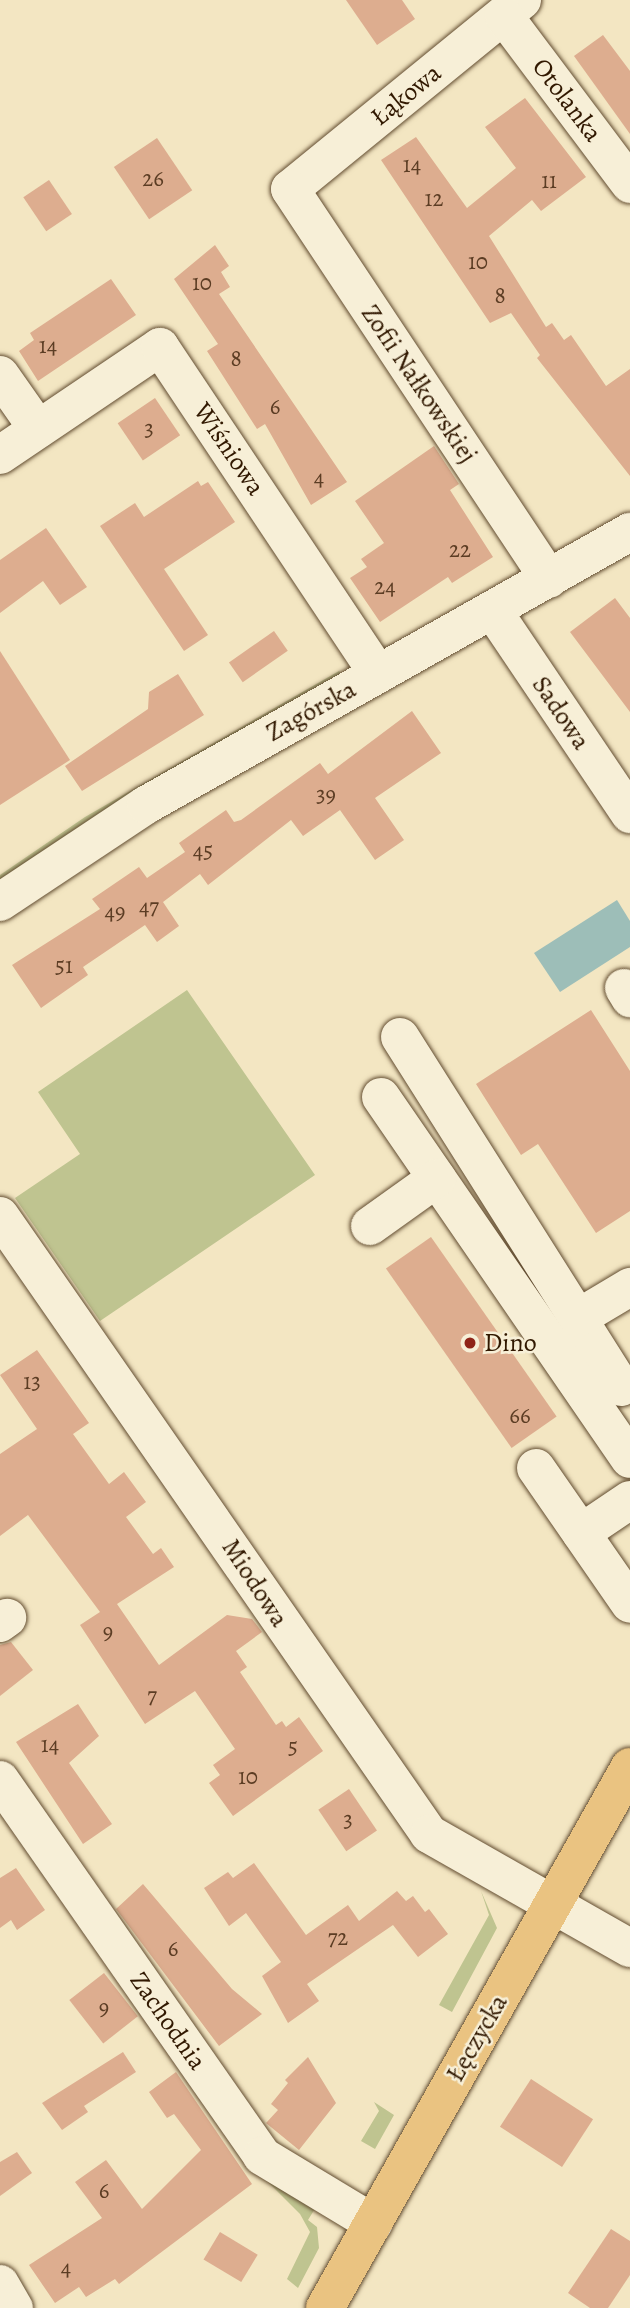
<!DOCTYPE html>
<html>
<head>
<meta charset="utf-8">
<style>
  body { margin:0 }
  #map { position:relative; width:630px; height:2308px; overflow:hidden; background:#f3e6c2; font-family:Alegreya,serif }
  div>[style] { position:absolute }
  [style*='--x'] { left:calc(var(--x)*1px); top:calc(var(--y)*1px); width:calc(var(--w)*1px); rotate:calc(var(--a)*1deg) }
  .green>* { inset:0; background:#bfc490 }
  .water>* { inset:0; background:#9dbeb8 }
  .building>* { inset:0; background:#ddad8f; transform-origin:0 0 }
  .roads { filter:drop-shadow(0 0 2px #624c30) drop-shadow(0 0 2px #624c30) }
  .minor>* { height:38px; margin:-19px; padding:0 19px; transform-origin:19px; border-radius:19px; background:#f7efd7 }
  .major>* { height:38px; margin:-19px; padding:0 19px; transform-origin:19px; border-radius:19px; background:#eac381 }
  .dots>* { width:19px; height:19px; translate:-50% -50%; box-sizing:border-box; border:4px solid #f7efd7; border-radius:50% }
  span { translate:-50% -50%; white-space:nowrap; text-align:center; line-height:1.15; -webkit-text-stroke:5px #f7efd7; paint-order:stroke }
  .number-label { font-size:23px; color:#5c3d24 }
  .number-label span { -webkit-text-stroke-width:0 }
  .street-label { font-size:26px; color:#311800 }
  .poi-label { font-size:26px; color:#311800 }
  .left { translate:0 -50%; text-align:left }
</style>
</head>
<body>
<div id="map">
  <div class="green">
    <i style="clip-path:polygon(339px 671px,346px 678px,0 887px,0 875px,85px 817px)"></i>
    <i style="clip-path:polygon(187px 990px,315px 1175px,100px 1321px,15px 1198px,80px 1154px,38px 1092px)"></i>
    <i style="clip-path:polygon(481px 1891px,497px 1928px,452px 2012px,439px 2005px,489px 1915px)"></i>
    <i style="clip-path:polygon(374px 2102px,394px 2115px,375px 2149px,361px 2141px,379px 2111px)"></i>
    <i style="clip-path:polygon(256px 2170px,316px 2207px,308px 2220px,317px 2227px,319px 2248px,298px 2288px,287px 2279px,310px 2232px,300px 2214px)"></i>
  </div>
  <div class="water">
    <i style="clip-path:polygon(617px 900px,630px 921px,630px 947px,560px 992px,534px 953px)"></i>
  </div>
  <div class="building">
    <i style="clip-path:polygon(346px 0,402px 0,415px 19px,377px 45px)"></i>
    <i style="clip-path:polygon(603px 35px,630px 71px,630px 134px,574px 56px)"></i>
    <i style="clip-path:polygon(525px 98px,586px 177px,541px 211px,532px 200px,489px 236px,546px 327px,552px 323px,564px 340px,571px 335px,606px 386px,630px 369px,630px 476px,537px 358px,540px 355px,511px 313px,490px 323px,381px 160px,416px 137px,467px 208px,516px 168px,485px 127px)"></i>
    <i style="left:157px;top:138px;width:63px;height:52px;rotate:56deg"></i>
    <i style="left:49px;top:180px;width:41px;height:31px;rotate:56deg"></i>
    <i style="clip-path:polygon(215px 245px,229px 266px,221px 272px,230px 287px,219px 294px,347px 482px,311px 505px,265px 424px,257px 429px,207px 351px,218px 344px,174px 279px)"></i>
    <i style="clip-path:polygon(111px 279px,136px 315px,38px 381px,19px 351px,34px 340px,30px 333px)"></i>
    <i style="left:155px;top:398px;width:45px;height:45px;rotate:56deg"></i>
    <i style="clip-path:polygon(434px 446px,459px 484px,450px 490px,493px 557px,452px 583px,448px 577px,380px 622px,350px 578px,367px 567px,361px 559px,384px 543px,355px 501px)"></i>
    <i style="clip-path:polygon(198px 481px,201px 486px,208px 482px,235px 522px,164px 569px,208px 635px,184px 651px,100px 526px,135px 503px,144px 517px)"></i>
    <i style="clip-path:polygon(46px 528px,87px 587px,60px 605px,43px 581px,0 613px,0 560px)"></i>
    <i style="clip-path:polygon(615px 598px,630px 618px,630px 712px,570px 632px)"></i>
    <i style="left:274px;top:631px;width:24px;height:55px;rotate:55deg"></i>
    <i style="clip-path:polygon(0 651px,70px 760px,0 805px)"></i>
    <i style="clip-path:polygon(178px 674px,204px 715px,82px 791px,65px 766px,148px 709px,149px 692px)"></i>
    <i style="clip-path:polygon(412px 711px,441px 753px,375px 798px,404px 840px,375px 860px,340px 810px,303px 836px,291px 820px,208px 885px,200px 874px,163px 902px,179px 926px,157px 942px,145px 925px,83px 967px,88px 975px,41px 1008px,12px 965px,100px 909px,92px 899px,139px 867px,147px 878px,185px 852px,179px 843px,226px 810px,234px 822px,241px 820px,320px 763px,328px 774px)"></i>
    <i style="clip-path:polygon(591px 1010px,630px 1071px,630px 1211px,596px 1233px,538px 1144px,521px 1155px,476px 1084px)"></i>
    <i style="left:431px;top:1237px;width:219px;height:55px;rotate:55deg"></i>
    <i style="clip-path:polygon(37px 1350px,89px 1423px,73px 1434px,109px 1484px,124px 1472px,146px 1502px,126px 1517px,153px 1554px,161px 1548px,174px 1567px,117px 1604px,159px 1665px,227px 1615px,252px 1619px,262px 1632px,236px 1651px,247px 1667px,240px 1672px,276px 1725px,282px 1721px,286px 1727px,299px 1717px,323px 1751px,233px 1816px,209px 1783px,220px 1775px,213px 1765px,235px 1749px,195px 1691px,145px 1724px,80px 1625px,100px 1612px,28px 1515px,0 1536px,0 1454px,37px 1429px,0 1375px)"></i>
    <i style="clip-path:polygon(11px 1642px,33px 1670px,0 1696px,0 1645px)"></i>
    <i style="clip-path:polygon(78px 1704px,99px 1736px,69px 1763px,112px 1824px,83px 1844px,16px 1742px)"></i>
    <i style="left:349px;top:1789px;width:50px;height:37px;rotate:56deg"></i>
    <i style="clip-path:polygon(254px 1863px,306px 1935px,348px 1905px,359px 1921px,397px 1891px,406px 1901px,413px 1896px,425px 1912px,429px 1909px,448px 1934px,418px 1957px,393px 1925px,307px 1984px,319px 2001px,288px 2023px,262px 1976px,281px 1962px,246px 1913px,229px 1926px,204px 1888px,228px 1872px,233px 1878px)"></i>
    <i style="clip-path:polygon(16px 1868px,45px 1910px,17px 1930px,11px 1920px,0 1928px,0 1878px)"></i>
    <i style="clip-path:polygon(143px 1884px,232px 1989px,262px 2014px,219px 2046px,116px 1909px)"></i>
    <i style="left:104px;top:1973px;width:55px;height:44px;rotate:52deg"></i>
    <i style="clip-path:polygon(123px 2052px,136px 2072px,84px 2106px,88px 2112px,62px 2130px,42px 2103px)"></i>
    <i style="clip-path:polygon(308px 2057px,336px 2103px,299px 2150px,266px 2123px,278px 2110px,271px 2104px,288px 2083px,285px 2080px)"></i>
    <i style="clip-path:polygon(176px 2072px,252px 2184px,119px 2284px,115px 2279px,86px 2297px,79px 2287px,55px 2303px,29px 2265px,102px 2218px,75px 2182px,106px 2160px,142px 2209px,201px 2150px,174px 2114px,167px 2118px,149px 2092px)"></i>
    <i style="left:531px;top:2079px;width:74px;height:57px;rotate:33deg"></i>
    <i style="clip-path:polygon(17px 2152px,32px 2173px,0 2196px,0 2162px)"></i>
    <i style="clip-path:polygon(611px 2229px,630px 2241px,630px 2275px,608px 2308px,590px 2308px,568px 2293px)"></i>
    <i style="left:220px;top:2232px;width:44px;height:32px;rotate:31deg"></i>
  </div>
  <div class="roads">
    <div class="minor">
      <i style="--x:522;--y:0;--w:299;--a:140.8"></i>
      <i style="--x:290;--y:189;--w:468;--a:56.4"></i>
      <i style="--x:504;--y:16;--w:210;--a:53.1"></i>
      <i style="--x:0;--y:375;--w:66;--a:54.9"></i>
      <i style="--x:0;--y:455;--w:193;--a:-34"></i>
      <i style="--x:160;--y:347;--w:393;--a:56.3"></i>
      <i style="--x:493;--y:611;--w:245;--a:56"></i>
      <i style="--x:0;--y:902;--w:175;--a:-33.6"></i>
      <i style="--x:146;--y:805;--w:556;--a:-29.43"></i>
      <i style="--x:624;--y:988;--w:12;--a:59"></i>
      <i style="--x:400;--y:1037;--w:414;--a:57.7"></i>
      <i style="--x:381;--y:1097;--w:439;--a:55.5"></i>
      <i style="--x:0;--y:1216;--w:752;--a:55.23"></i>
      <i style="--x:429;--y:1834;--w:231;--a:29.6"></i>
      <i style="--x:370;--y:1226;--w:82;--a:-35.6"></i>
      <i style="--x:578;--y:1318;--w:61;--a:-30.8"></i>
      <i style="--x:536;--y:1468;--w:165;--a:55.3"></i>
      <i style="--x:581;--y:1533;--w:59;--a:-34"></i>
      <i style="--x:0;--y:1623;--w:9;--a:-36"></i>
      <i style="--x:0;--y:1780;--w:458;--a:55.1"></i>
      <i style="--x:262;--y:2156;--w:130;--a:31.1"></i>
      <i style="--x:0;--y:2284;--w:28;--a:60"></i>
    </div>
    <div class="major">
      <i style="--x:325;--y:2308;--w:621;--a:-60.59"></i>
    </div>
  </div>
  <div class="dots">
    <i style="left:470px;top:1343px;background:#8f2418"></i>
  </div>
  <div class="number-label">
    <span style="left:412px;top:165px">14</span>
    <span style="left:153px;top:179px">26</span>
    <span style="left:549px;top:181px">11</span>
    <span style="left:434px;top:199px">12</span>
    <span style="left:478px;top:262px">10</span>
    <span style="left:202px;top:283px">10</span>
    <span style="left:500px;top:296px">8</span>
    <span style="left:48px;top:346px">14</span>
    <span style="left:236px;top:359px">8</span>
    <span style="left:275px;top:407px">6</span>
    <span style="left:149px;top:429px">3</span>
    <span style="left:319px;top:478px">4</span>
    <span style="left:460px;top:550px">22</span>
    <span style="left:385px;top:587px">24</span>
    <span style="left:326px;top:795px">39</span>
    <span style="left:203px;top:851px">45</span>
    <span style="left:149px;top:907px">47</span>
    <span style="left:115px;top:912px">49</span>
    <span style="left:64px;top:966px">51</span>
    <span style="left:32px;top:1382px">13</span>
    <span style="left:520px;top:1416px">66</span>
    <span style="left:108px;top:1632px">9</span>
    <span style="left:152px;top:1696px">7</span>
    <span style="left:50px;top:1745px">14</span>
    <span style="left:293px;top:1747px">5</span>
    <span style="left:248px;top:1777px">10</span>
    <span style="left:348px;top:1820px">3</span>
    <span style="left:338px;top:1938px">72</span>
    <span style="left:173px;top:1949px">6</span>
    <span style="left:104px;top:2008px">9</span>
    <span style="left:104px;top:2191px">6</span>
    <span style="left:66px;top:2268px">4</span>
  </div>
  <div class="street-label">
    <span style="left:406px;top:95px;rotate:-39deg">Łąkowa</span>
    <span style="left:567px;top:100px;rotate:53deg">Otolanka</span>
    <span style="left:419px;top:384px;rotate:56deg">Zofii Nałkowskiej</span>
    <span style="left:229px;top:449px;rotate:56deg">Wiśniowa</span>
    <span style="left:311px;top:711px;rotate:-29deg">Zagórska</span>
    <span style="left:561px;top:713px;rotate:56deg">Sadowa</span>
    <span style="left:255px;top:1583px;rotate:57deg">Miodowa</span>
    <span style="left:168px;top:2021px;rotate:55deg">Zachodnia</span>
    <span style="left:477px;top:2038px;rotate:-60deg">Łęczycka</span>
  </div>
  <div class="poi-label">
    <span class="left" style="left:484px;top:1343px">Dino</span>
  </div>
</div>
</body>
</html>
